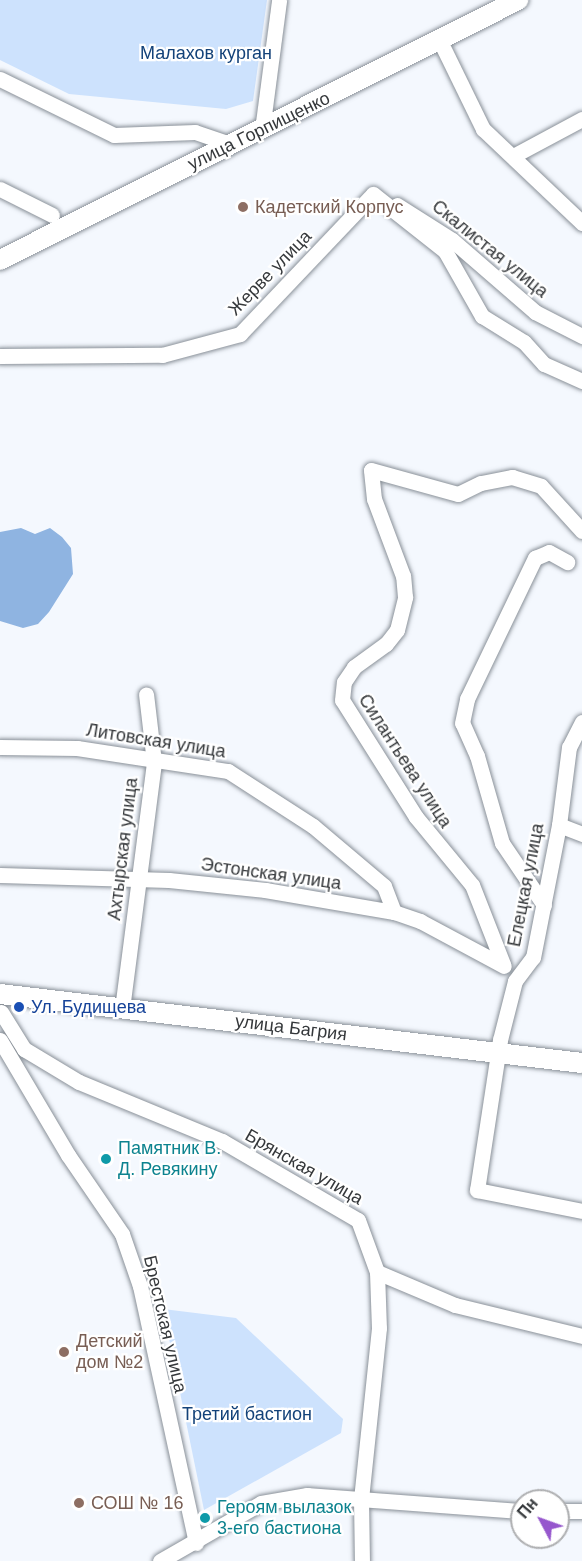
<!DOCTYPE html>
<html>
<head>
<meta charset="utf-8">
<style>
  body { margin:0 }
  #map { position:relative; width:582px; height:1561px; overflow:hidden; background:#f4f8fe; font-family:Helvetica,sans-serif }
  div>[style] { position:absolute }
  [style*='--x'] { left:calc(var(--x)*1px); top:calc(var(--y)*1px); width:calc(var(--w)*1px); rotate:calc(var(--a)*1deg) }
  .green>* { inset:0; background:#cde2fd }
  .water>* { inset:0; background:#8fb4e1 }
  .roads { filter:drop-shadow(0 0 2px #899098) drop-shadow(0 0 2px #899098) }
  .minor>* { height:15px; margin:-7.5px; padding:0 7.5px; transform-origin:7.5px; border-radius:7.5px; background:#fff }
  .major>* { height:20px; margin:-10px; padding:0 10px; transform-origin:10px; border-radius:10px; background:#fff }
  .dots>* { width:16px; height:16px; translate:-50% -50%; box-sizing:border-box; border:3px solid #fff; border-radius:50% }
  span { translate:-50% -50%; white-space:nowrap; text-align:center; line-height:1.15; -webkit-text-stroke:4.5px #fff; paint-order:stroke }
  .park-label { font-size:18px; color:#134279 }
  .street-label { font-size:18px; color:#35383b }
  .education-label { font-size:18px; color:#785e54 }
  .left { translate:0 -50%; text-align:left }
  .transit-label { font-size:18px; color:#164399 }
  .culture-label { font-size:18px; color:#0d838f }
  .north { position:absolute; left:510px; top:1489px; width:60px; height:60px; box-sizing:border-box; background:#fff; border:2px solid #aeafb1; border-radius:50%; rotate:311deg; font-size:16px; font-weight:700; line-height:24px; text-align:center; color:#35383b }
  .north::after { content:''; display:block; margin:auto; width:21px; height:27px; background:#9657cd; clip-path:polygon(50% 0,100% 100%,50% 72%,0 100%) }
</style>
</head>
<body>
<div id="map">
  <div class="green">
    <i style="clip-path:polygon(0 0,267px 0,253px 101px,226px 109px,69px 94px,0 60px)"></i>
    <i style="clip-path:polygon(163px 1309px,236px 1318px,343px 1419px,341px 1433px,204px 1510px)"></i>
  </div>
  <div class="water">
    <i style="clip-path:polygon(21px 528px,35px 534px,50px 528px,62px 537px,71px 548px,73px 574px,49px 612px,38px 624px,23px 628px,0 621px,0 532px)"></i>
  </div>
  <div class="roads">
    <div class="minor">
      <i style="--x:440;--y:41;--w:98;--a:64"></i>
      <i style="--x:483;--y:129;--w:137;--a:43.5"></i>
      <i style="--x:0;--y:79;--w:127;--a:26.2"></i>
      <i style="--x:114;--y:135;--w:81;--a:-2.1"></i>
      <i style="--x:195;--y:132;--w:39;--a:19"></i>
      <i style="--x:262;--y:130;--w:131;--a:-82.5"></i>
      <i style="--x:513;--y:156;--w:78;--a:-28.2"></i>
      <i style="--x:0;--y:189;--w:58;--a:26.6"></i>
      <i style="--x:373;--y:194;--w:92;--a:38.4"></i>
      <i style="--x:445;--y:251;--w:75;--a:60.4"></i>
      <i style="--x:482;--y:316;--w:49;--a:31.8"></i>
      <i style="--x:524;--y:342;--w:30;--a:48"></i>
      <i style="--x:544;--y:364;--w:42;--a:24.1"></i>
      <i style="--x:397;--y:205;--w:65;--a:32.5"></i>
      <i style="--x:452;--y:240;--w:110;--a:40.9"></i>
      <i style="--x:535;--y:312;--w:53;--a:27.1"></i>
      <i style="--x:0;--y:356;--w:162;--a:-0.4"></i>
      <i style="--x:162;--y:355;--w:81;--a:-15.1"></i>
      <i style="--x:240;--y:334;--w:193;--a:-46.5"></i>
      <i style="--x:582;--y:722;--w:28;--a:117"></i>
      <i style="--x:569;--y:747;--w:79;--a:97.3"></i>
      <i style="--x:559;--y:825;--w:135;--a:101.1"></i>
      <i style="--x:533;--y:957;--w:30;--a:127"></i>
      <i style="--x:515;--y:981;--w:61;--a:104.3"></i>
      <i style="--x:500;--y:1040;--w:152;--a:98.7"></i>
      <i style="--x:477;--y:1190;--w:107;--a:11.3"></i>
      <i style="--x:0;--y:747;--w:77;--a:0.7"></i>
      <i style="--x:77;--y:748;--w:153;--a:8.7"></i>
      <i style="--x:228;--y:771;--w:101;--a:32.9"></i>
      <i style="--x:313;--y:826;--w:93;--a:40.2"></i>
      <i style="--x:384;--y:886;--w:28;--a:69"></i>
      <i style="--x:559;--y:825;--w:25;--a:21"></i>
      <i style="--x:0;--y:875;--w:169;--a:1.7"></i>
      <i style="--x:169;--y:880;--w:97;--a:5.9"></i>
      <i style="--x:265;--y:890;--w:131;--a:9.7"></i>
      <i style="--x:394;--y:912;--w:28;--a:19"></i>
      <i style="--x:420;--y:921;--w:95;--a:28.2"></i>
      <i style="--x:544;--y:905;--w:75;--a:-124.1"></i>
      <i style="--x:502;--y:843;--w:91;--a:-106"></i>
      <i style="--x:477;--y:756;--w:36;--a:-114"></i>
      <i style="--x:462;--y:723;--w:25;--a:-78"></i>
      <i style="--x:467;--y:699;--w:157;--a:-64.3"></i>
      <i style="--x:535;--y:558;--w:15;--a:-23"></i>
      <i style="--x:549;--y:552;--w:21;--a:29"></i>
      <i style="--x:503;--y:964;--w:85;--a:-111.4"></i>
      <i style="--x:472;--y:885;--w:88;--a:-129.5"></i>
      <i style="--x:416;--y:817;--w:138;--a:-122.3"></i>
      <i style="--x:342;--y:700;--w:18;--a:-84"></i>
      <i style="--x:344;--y:682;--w:18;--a:-56"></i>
      <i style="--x:354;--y:667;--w:39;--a:-36"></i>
      <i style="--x:386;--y:644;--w:18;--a:-52"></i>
      <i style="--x:397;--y:630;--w:34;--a:-76"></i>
      <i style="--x:405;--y:597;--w:21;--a:-95"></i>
      <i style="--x:403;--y:576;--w:82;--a:-110.6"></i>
      <i style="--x:374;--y:499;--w:29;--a:-96"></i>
      <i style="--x:371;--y:470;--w:90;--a:15.4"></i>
      <i style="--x:458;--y:494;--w:25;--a:-26"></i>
      <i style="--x:481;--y:483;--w:32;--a:-11"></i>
      <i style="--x:512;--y:477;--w:30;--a:17"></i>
      <i style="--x:541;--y:486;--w:61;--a:47.7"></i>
      <i style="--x:122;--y:1009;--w:249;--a:-82.6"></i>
      <i style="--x:154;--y:762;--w:68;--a:-96.7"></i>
      <i style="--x:1;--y:1012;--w:44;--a:58.1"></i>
      <i style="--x:24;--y:1049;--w:64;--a:31"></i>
      <i style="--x:79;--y:1082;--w:155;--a:22.4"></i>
      <i style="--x:222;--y:1141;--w:157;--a:30.2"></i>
      <i style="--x:358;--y:1220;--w:55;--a:69.9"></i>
      <i style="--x:377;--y:1272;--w:56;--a:88"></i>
      <i style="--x:379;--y:1328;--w:172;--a:96"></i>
      <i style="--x:361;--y:1499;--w:62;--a:89.1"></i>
      <i style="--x:0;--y:1040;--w:134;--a:59.4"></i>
      <i style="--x:68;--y:1155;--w:96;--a:55.6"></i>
      <i style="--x:122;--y:1234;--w:55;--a:70.9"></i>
      <i style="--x:140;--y:1286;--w:263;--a:77.7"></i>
      <i style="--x:377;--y:1272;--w:85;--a:22.9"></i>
      <i style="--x:455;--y:1305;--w:131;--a:13.7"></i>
      <i style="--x:558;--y:1511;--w:24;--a:0"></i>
      <i style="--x:160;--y:1561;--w:116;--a:-29.9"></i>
      <i style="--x:261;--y:1503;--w:47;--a:-9.9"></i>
      <i style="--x:307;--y:1495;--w:216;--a:4.3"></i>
    </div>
    <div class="major">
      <i style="--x:0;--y:260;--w:580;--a:-26.65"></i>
      <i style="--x:0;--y:994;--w:586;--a:6.76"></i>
    </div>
  </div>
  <div class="dots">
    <i style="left:243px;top:207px;background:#8d6e63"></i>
    <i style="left:19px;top:1007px;background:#1a4fb4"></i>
    <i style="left:106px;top:1159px;background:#0f9aa8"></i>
    <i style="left:64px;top:1352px;background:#8d6e63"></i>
    <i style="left:79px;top:1503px;background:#8d6e63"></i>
    <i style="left:205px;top:1518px;background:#0f9aa8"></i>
  </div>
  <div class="park-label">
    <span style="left:206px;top:53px">Малахов курган</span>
    <span style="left:247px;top:1414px">Третий бастион</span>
  </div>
  <div class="street-label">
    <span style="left:259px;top:131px;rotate:-26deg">улица Горпищенко</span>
    <span style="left:490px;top:249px;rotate:39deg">Скалистая улица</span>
    <span style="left:270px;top:273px;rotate:-46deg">Жерве улица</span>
    <span style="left:156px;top:741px;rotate:9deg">Литовская улица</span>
    <span style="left:405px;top:761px;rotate:57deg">Силантьева улица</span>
    <span style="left:123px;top:849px;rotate:-83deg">Ахтырская улица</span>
    <span style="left:271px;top:874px;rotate:8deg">Эстонская улица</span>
    <span style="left:526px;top:885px;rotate:-79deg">Елецкая улица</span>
    <span style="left:291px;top:1028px;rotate:7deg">улица Багрия</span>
    <span style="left:304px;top:1167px;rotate:30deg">Брянская улица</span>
    <span style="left:165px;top:1324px;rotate:77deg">Брестская улица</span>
  </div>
  <div class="education-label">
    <span class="left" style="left:255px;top:207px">Кадетский Корпус</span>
    <span class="left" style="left:76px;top:1352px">Детский<br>дом №2</span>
    <span class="left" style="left:91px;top:1503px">СОШ № 16</span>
  </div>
  <div class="transit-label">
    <span class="left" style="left:31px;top:1007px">Ул. Будищева</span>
  </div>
  <div class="culture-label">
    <span class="left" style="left:118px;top:1159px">Памятник В.<br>Д. Ревякину</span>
    <span class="left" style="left:217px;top:1518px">Героям вылазок<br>3-его бастиона</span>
  </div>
  <div class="north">Пн</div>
</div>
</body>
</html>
